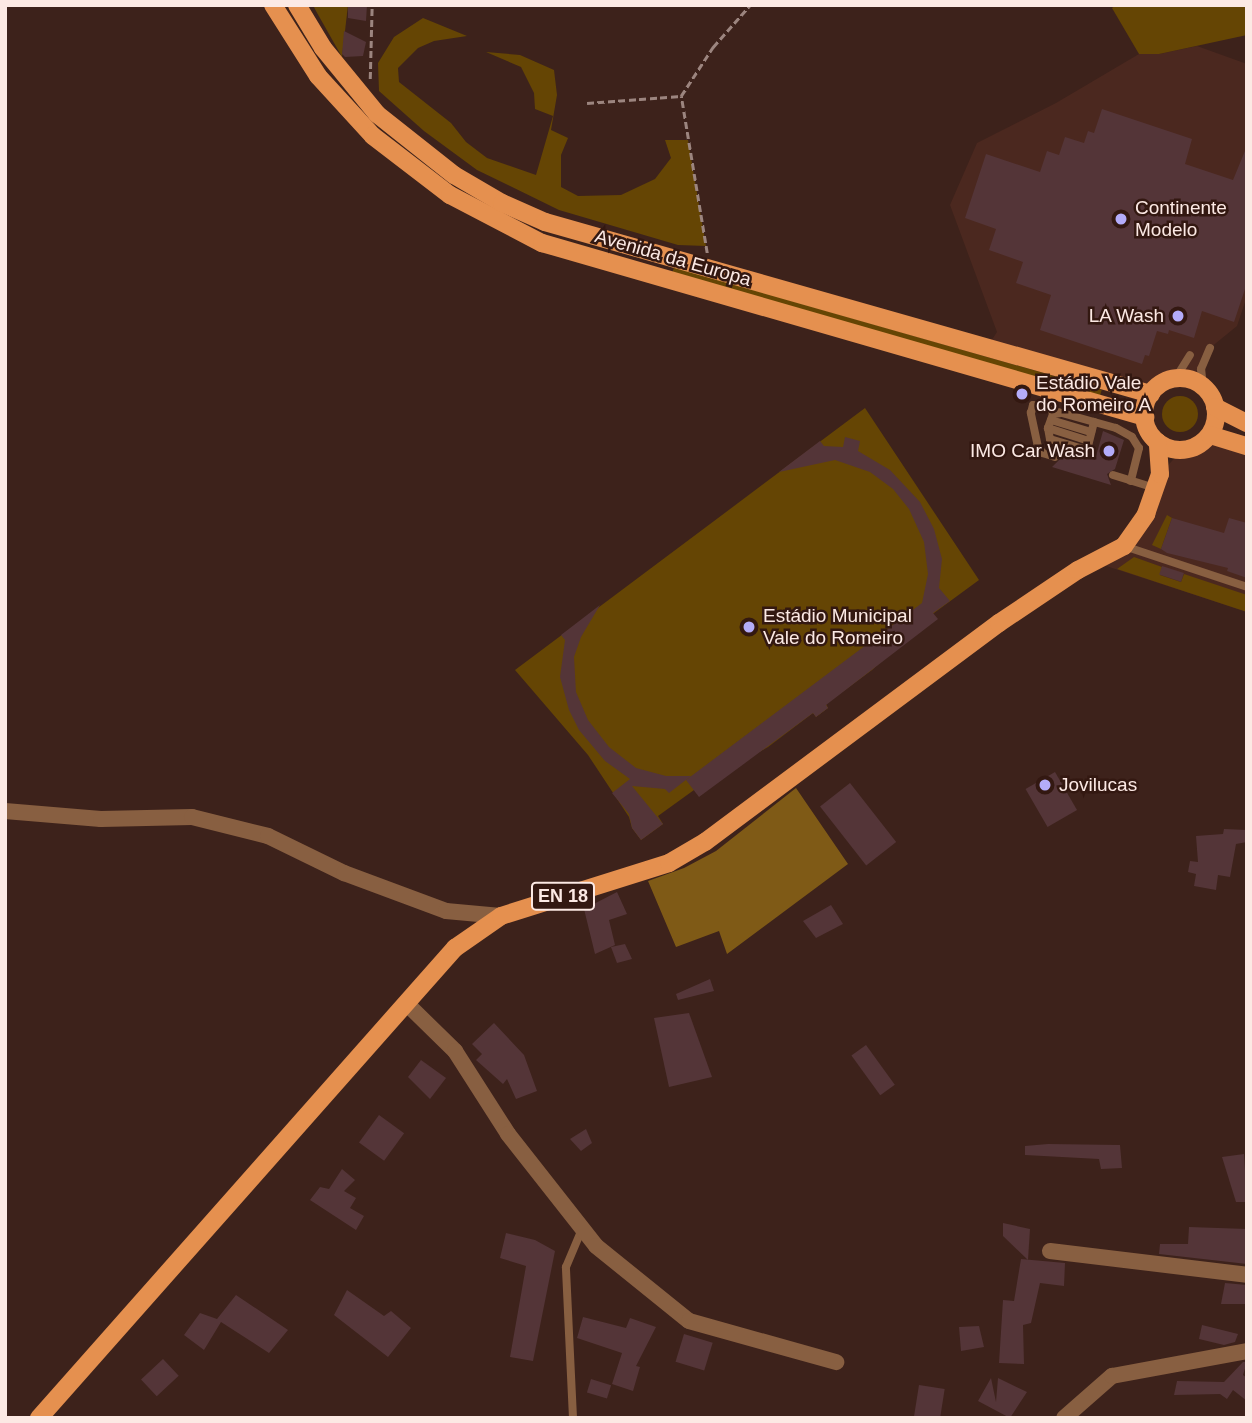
<!DOCTYPE html>
<html>
<head>
<meta charset="utf-8">
<style>
  body { margin:0 }
  #map { position:relative; width:1252px; height:1423px; overflow:hidden; background:#3d221b; font-family:Helvetica,sans-serif }
  div>[style] { position:absolute }
  [style*='--x'] { left:calc(var(--x)*1px); top:calc(var(--y)*1px); width:calc(var(--w)*1px); rotate:calc(var(--a)*1deg) }
  .built>* { inset:0; background:#4b281f }
  .green>* { inset:0; background:#654504; transform-origin:0 0 }
  .round { border-radius:50% }
  .forest>* { inset:0; background:#7f5a16 }
  .building>* { inset:0; background:#543538; transform-origin:0 0 }
  .path>* { height:2.5px; margin-top:-1.25px; transform-origin:0; background:repeating-linear-gradient(90deg,#9c857f 0 7px,transparent 0 10.5px) }
  .lane>* { height:8px; margin:-4px; padding:0 4px; transform-origin:4px; border-radius:4px; background:#885f41 }
  .street>* { height:16px; margin:-8px; padding:0 8px; transform-origin:8px; border-radius:8px; background:#885f41 }
  .primary>* { height:18px; margin:-9px; padding:0 9px; transform-origin:9px; border-radius:9px; background:#e5904f }
  .primary>.ring { margin:-9px; padding:0; box-sizing:content-box; background:none; border:18px solid #e5904f; border-radius:50% }
  .dots>* { width:19px; height:19px; translate:-50% -50%; box-sizing:border-box; border:4px solid #331811; border-radius:50% }
  span { translate:-50% -50%; white-space:nowrap; text-align:center; line-height:1.15; -webkit-text-stroke:5px #331811; paint-order:stroke }
  .shield-label span { padding:2px 5px; background:#331811; border:2px solid; border-radius:5px; -webkit-text-stroke-width:0 }
  .shield-label { font-size:18px; color:#fce9e4; font-weight:700 }
  .poi-label { font-size:19px; color:#fce9e4 }
  .left { translate:0 -50%; text-align:left }
  .right { translate:-100% -50%; text-align:right }
  .street-label { font-size:19px; color:#fce9e4 }
  .frame { position:absolute; inset:0; border:7px solid #fce9e4; pointer-events:none }
</style>
</head>
<body>
<div id="map">
  <div class="built">
    <i style="clip-path:polygon(1197px 46px,1247px 64px,1247px 296px,1237px 326px,1210px 348px,1201px 369px,1203px 387px,1180px 379px,1168px 381px,1156px 388px,986px 349px,997px 332px,950px 205px,977px 143px,1056px 103px,1139px 54px,1159px 54px)"></i>
    <i style="clip-path:polygon(1205px 440px,1247px 446px,1247px 612px,1094px 562px,1124px 546px,1160px 474px,1182px 450px)"></i>
  </div>
  <div class="green">
    <i style="clip-path:polygon(313px 5px,348px 5px,342px 57px,316px 11px)"></i>
    <i style="clip-path:polygon(1116px 5px,1247px 5px,1247px 35px,1159px 54px,1139px 54px,1112px 8px)"></i>
    <i style="clip-path:polygon(423px 18px,467px 36px,434px 41px,418px 48px,398px 68px,399px 82px,451px 123px,466px 142px,487px 158px,536px 175px,553px 116px,535px 109px,534px 93px,521px 67px,486px 52px,520px 55px,554px 70px,557px 95px,551px 130px,568px 138px,561px 155px,561px 187px,578px 196px,621px 195px,655px 179px,671px 158px,665px 140px,688px 140px,706px 246px,678px 245px,559px 210px,477px 170px,424px 131px,379px 91px,378px 63px,394px 37px)"></i>
    <i style="left:674px;top:267px;width:445px;height:7px;rotate:16deg"></i>
    <i class="round" style="left:1162px;top:396px;width:36px;height:36px"></i>
    <i style="clip-path:polygon(865px 408px,979px 580px,934px 613px,872px 670px,826px 704px,828px 708px,816px 717px,813px 713px,768px 747px,694px 790px,658px 816px,663px 824px,641px 840px,632px 828px,629px 817px,588px 755px,515px 670px)"></i>
    <i style="clip-path:polygon(1167px 515px,1172px 518px,1161px 549px,1152px 545px)"></i>
    <i style="clip-path:polygon(1134px 557px,1162px 567px,1160px 575px,1181px 582px,1184px 574px,1247px 595px,1247px 612px,1117px 569px)"></i>
  </div>
  <div class="forest">
    <i style="clip-path:polygon(796px 788px,848px 864px,727px 954px,719px 931px,676px 947px,648px 881px,684px 868px,716px 851px)"></i>
  </div>
  <div class="building">
    <i style="clip-path:polygon(348px 5px,367px 5px,366px 21px,348px 18px)"></i>
    <i style="clip-path:polygon(344px 31px,366px 42px,363px 56px,345px 57px,342px 54px)"></i>
    <i style="clip-path:polygon(1102px 109px,1192px 139px,1185px 164px,1233px 180px,1247px 146px,1247px 283px,1234px 322px,1202px 311px,1194px 338px,1169px 330px,1168px 334px,1157px 331px,1149px 356px,1145px 355px,1142px 364px,1040px 330px,1051px 295px,1016px 283px,1023px 262px,989px 250px,996px 229px,965px 218px,986px 154px,1040px 172px,1047px 151px,1059px 155px,1065px 137px,1084px 143px,1088px 131px,1094px 133px)"></i>
    <i style="clip-path:polygon(1103px 431px,1124px 440px,1115px 469px,1107px 474px,1111px 485px,1052px 467px,1061px 458px,1058px 448px,1095px 460px)"></i>
    <i style="clip-path:polygon(845px 437px,860px 441px,858px 451px,890px 470px,920px 502px,934px 529px,942px 559px,939px 588px,950px 601px,933px 613px,938px 619px,826px 705px,828px 708px,816px 717px,813px 713px,699px 797px,686px 780px,922px 603px,928px 574px,924px 542px,909px 509px,893px 489px,870px 472px,835px 460px,779px 472px,820px 441px,824px 446px,843px 447px)"></i>
    <i style="clip-path:polygon(1172px 518px,1224px 533px,1229px 518px,1247px 523px,1247px 578px,1227px 571px,1228px 568px,1167px 553px,1161px 549px)"></i>
    <i style="left:1162px;top:566px;width:23px;height:9px;rotate:18deg"></i>
    <i style="clip-path:polygon(600px 605px,581px 637px,574px 657px,576px 692px,588px 720px,609px 747px,636px 768px,666px 776px,691px 776px,669px 793px,665px 789px,632px 786px,663px 824px,641px 840px,632px 828px,629px 814px,612px 793px,630px 779px,605px 761px,579px 730px,569px 710px,560px 677px,565px 640px,561px 635px)"></i>
    <i style="left:1055px;top:772px;width:44px;height:34px;rotate:60deg"></i>
    <i style="left:850px;top:783px;width:75px;height:38px;rotate:52deg"></i>
    <i style="clip-path:polygon(1224px 829px,1247px 830px,1247px 842px,1236px 844px,1230px 877px,1218px 875px,1216px 890px,1194px 886px,1196px 874px,1188px 872px,1190px 861px,1198px 862px,1196px 836px,1223px 834px)"></i>
    <i style="clip-path:polygon(617px 892px,627px 914px,609px 920px,615px 945px,595px 954px,584px 909px)"></i>
    <i style="clip-path:polygon(831px 905px,843px 924px,816px 938px,803px 921px)"></i>
    <i style="clip-path:polygon(625px 944px,632px 959px,617px 963px,611px 947px)"></i>
    <i style="clip-path:polygon(710px 979px,714px 991px,678px 1000px,676px 994px)"></i>
    <i style="clip-path:polygon(689px 1013px,712px 1077px,669px 1087px,654px 1018px)"></i>
    <i style="clip-path:polygon(494px 1023px,524px 1055px,537px 1091px,516px 1099px,507px 1079px,503px 1084px,476px 1060px,482px 1054px,472px 1044px)"></i>
    <i style="left:866px;top:1045px;width:49px;height:18px;rotate:54deg"></i>
    <i style="clip-path:polygon(421px 1060px,446px 1078px,430px 1099px,408px 1077px)"></i>
    <i style="left:379px;top:1115px;width:31px;height:34px;rotate:36deg"></i>
    <i style="clip-path:polygon(586px 1129px,592px 1143px,581px 1151px,570px 1139px)"></i>
    <i style="clip-path:polygon(1048px 1144px,1120px 1145px,1122px 1168px,1101px 1169px,1099px 1159px,1025px 1155px,1025px 1146px)"></i>
    <i style="clip-path:polygon(1244px 1154px,1247px 1202px,1236px 1202px,1222px 1157px)"></i>
    <i style="clip-path:polygon(342px 1169px,355px 1180px,344px 1191px,356px 1198px,350px 1208px,364px 1216px,356px 1230px,310px 1200px,320px 1187px,329px 1189px)"></i>
    <i style="clip-path:polygon(1003px 1223px,1030px 1229px,1028px 1260px,1003px 1236px)"></i>
    <i style="clip-path:polygon(1189px 1227px,1247px 1229px,1247px 1264px,1159px 1254px,1160px 1244px,1188px 1244px)"></i>
    <i style="clip-path:polygon(506px 1233px,535px 1240px,555px 1251px,533px 1361px,510px 1357px,526px 1266px,500px 1258px)"></i>
    <i style="clip-path:polygon(1021px 1259px,1065px 1263px,1064px 1286px,1040px 1283px,1031px 1323px,1023px 1325px,1024px 1364px,999px 1363px,1003px 1300px,1014px 1301px)"></i>
    <i style="clip-path:polygon(1225px 1283px,1247px 1285px,1247px 1304px,1221px 1304px)"></i>
    <i style="clip-path:polygon(347px 1290px,384px 1316px,391px 1311px,411px 1328px,388px 1357px,334px 1315px)"></i>
    <i style="clip-path:polygon(236px 1295px,288px 1330px,269px 1353px,221px 1322px,204px 1350px,184px 1335px,200px 1313px,217px 1319px)"></i>
    <i style="clip-path:polygon(583px 1317px,626px 1328px,630px 1318px,656px 1327px,636px 1366px,640px 1367px,633px 1391px,612px 1384px,622px 1353px,577px 1338px)"></i>
    <i style="clip-path:polygon(1202px 1325px,1238px 1334px,1235px 1342px,1224px 1345px,1199px 1339px)"></i>
    <i style="clip-path:polygon(979px 1326px,984px 1347px,961px 1351px,959px 1327px)"></i>
    <i style="left:684px;top:1334px;width:30px;height:29px;rotate:17deg"></i>
    <i style="left:163px;top:1359px;width:23px;height:30px;rotate:47deg"></i>
    <i style="clip-path:polygon(1243px 1362px,1247px 1362px,1243px 1375px,1247px 1378px,1247px 1401px,1233px 1390px,1227px 1399px,1220px 1394px,1174px 1395px,1177px 1381px,1224px 1382px)"></i>
    <i style="clip-path:polygon(991px 1378px,996px 1402px,998px 1378px,1027px 1392px,1010px 1418px,978px 1401px)"></i>
    <i style="left:591px;top:1379px;width:21px;height:14px;rotate:17deg"></i>
    <i style="left:919px;top:1385px;width:26px;height:33px;rotate:9deg"></i>
  </div>
  <div class="path">
    <i style="--x:370;--y:79;--w:74;--a:-88.5"></i>
    <i style="--x:587;--y:103;--w:94;--a:-4.3"></i>
    <i style="--x:707;--y:253;--w:159;--a:-99.4"></i>
    <i style="--x:681;--y:96;--w:59;--a:-56.9"></i>
    <i style="--x:713;--y:47;--w:56;--a:-48.6"></i>
  </div>
  <div class="lane">
    <i style="--x:1175;--y:379;--w:28;--a:-58"></i>
    <i style="--x:1203;--y:387;--w:18;--a:-96"></i>
    <i style="--x:1201;--y:369;--w:23;--a:-67"></i>
    <i style="--x:1061;--y:413;--w:8;--a:173"></i>
    <i style="--x:1053;--y:414;--w:15;--a:110"></i>
    <i style="--x:1048;--y:428;--w:11;--a:80"></i>
    <i style="--x:1050;--y:439;--w:39;--a:17"></i>
    <i style="--x:1087;--y:450;--w:29;--a:-76"></i>
    <i style="--x:1051;--y:420;--w:42;--a:16.7"></i>
    <i style="--x:1048;--y:428;--w:43;--a:17.6"></i>
    <i style="--x:1055;--y:457;--w:13;--a:-162"></i>
    <i style="--x:1043;--y:453;--w:8;--a:-130"></i>
    <i style="--x:1038;--y:447;--w:35;--a:-102"></i>
    <i style="--x:1031;--y:413;--w:8;--a:-76"></i>
    <i style="--x:1033;--y:405;--w:86;--a:15.5"></i>
    <i style="--x:1116;--y:428;--w:18;--a:29"></i>
    <i style="--x:1132;--y:437;--w:13;--a:58"></i>
    <i style="--x:1139;--y:448;--w:34;--a:104"></i>
    <i style="--x:1113;--y:475;--w:44;--a:17.2"></i>
    <i style="--x:1124;--y:546;--w:130;--a:18.4"></i>
    <i style="--x:573;--y:1418;--w:151;--a:-92.7"></i>
    <i style="--x:566;--y:1267;--w:41;--a:-67.2"></i>
  </div>
  <div class="street">
    <i style="--x:5;--y:811;--w:96;--a:4.8"></i>
    <i style="--x:101;--y:819;--w:91;--a:-1.3"></i>
    <i style="--x:192;--y:817;--w:78;--a:14"></i>
    <i style="--x:268;--y:836;--w:85;--a:26"></i>
    <i style="--x:344;--y:873;--w:109;--a:20.4"></i>
    <i style="--x:446;--y:911;--w:55;--a:5.2"></i>
    <i style="--x:406;--y:1003;--w:69;--a:44.4"></i>
    <i style="--x:455;--y:1051;--w:98;--a:57.4"></i>
    <i style="--x:508;--y:1134;--w:142;--a:51.8"></i>
    <i style="--x:596;--y:1246;--w:119;--a:38.9"></i>
    <i style="--x:689;--y:1321;--w:153;--a:15.6"></i>
    <i style="--x:1050;--y:1251;--w:198;--a:6.9"></i>
    <i style="--x:1064;--y:1418;--w:64;--a:-41.2"></i>
    <i style="--x:1112;--y:1376;--w:137;--a:-10.5"></i>
  </div>
  <div class="primary">
    <i style="--x:273;--y:5;--w:84;--a:57.6"></i>
    <i style="--x:318;--y:76;--w:81;--a:47.5"></i>
    <i style="--x:373;--y:136;--w:97;--a:37.5"></i>
    <i style="--x:450;--y:195;--w:104;--a:27.6"></i>
    <i style="--x:542;--y:243;--w:628;--a:16.1"></i>
    <i style="--x:297;--y:5;--w:50;--a:58.8"></i>
    <i style="--x:323;--y:48;--w:85;--a:50.7"></i>
    <i style="--x:377;--y:114;--w:98;--a:38.4"></i>
    <i style="--x:454;--y:175;--w:56;--a:30.3"></i>
    <i style="--x:502;--y:203;--w:47;--a:23.8"></i>
    <i style="--x:545;--y:222;--w:630;--a:15.85"></i>
    <i class="ring" style="left:1144px;top:378px;width:54px;height:54px"></i>
    <i style="--x:1215;--y:407;--w:36;--a:27"></i>
    <i style="--x:1210;--y:435;--w:39;--a:17"></i>
    <i style="--x:39;--y:1418;--w:628;--a:-48.49"></i>
    <i style="--x:455;--y:948;--w:56;--a:-34.8"></i>
    <i style="--x:501;--y:916;--w:176;--a:-17.5"></i>
    <i style="--x:669;--y:863;--w:42;--a:-30.3"></i>
    <i style="--x:705;--y:842;--w:367;--a:-36.7"></i>
    <i style="--x:999;--y:623;--w:95;--a:-33.9"></i>
    <i style="--x:1078;--y:570;--w:52;--a:-27.6"></i>
    <i style="--x:1124;--y:546;--w:39;--a:-55"></i>
    <i style="--x:1146;--y:514;--w:42;--a:-70.7"></i>
    <i style="--x:1160;--y:474;--w:32;--a:-94"></i>
  </div>
  <div class="dots">
    <i style="left:1121px;top:219px;background:#b4acf9"></i>
    <i style="left:1178px;top:316px;background:#b4acf9"></i>
    <i style="left:1022px;top:394px;background:#b4acf9"></i>
    <i style="left:1109px;top:451px;background:#b4acf9"></i>
    <i style="left:749px;top:627px;background:#b4acf9"></i>
    <i style="left:1045px;top:785px;background:#b4acf9"></i>
  </div>
  <div class="shield-label">
    <span style="left:563px;top:896px">EN 18</span>
  </div>
  <div class="poi-label">
    <span class="left" style="left:1135px;top:219px">Continente<br>Modelo</span>
    <span class="right" style="left:1164px;top:316px">LA Wash</span>
    <span class="left" style="left:1036px;top:394px">Estádio Vale<br>do Romeiro A</span>
    <span class="right" style="left:1095px;top:451px">IMO Car Wash</span>
    <span class="left" style="left:763px;top:627px">Estádio Municipal<br>Vale do Romeiro</span>
    <span class="left" style="left:1059px;top:785px">Jovilucas</span>
  </div>
  <div class="street-label">
    <span style="left:673px;top:258px;rotate:16deg">Avenida da Europa</span>
  </div>
  <div class="frame"></div>
</div>
</body>
</html>
